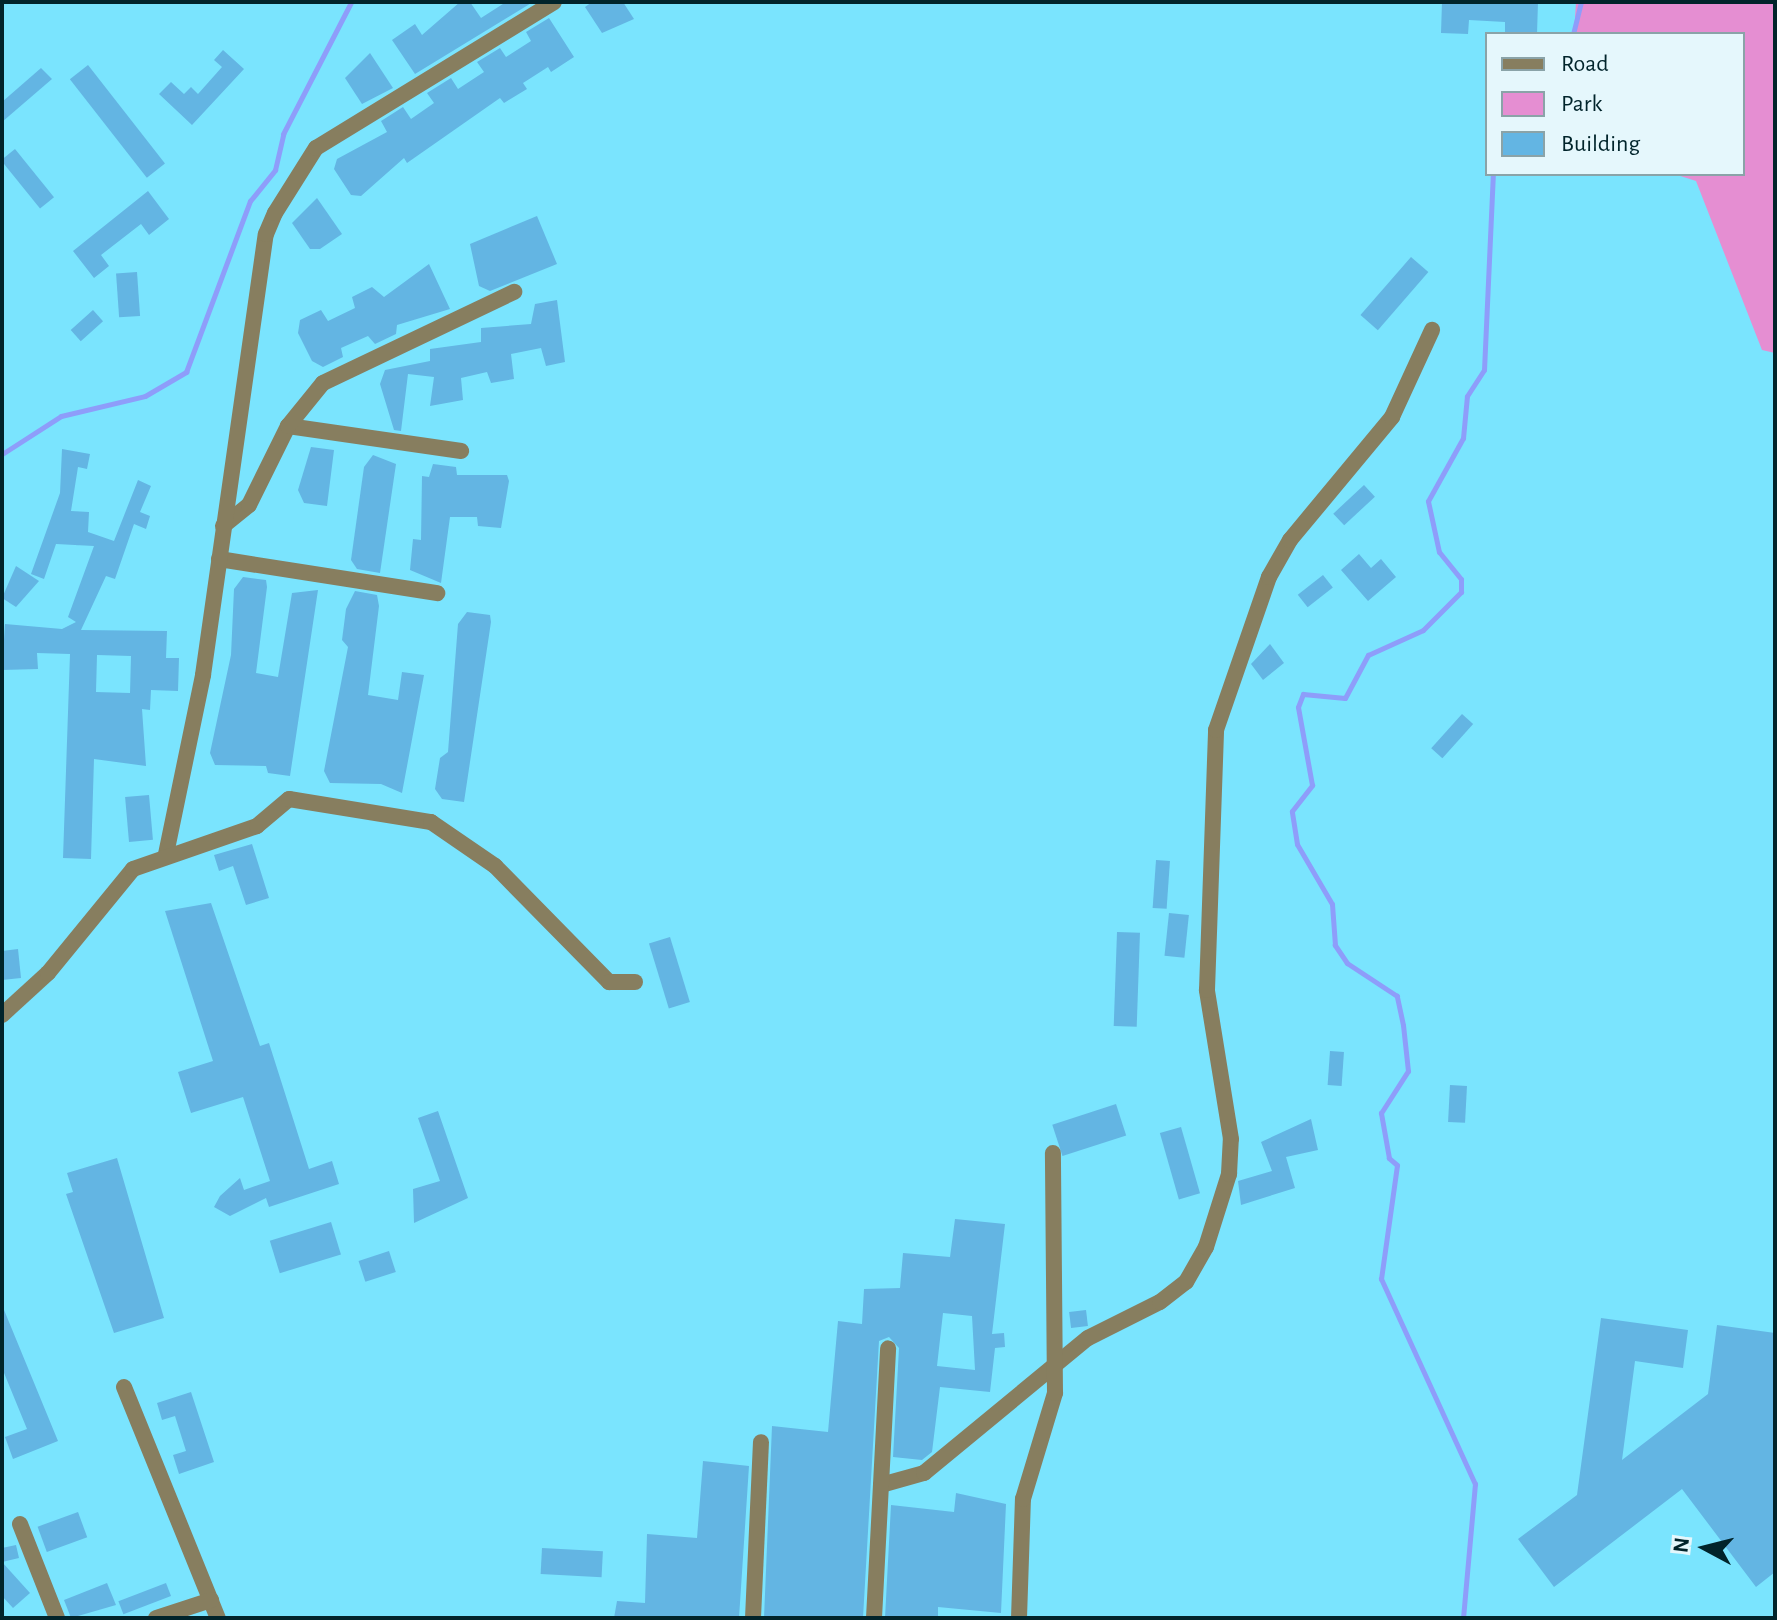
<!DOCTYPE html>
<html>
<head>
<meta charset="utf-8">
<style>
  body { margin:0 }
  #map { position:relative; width:1777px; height:1620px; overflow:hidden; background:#7ae4fe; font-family:"Alegreya Sans",sans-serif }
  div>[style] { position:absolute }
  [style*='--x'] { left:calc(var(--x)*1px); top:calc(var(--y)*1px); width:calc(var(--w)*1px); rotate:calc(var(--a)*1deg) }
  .green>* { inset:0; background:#e58ed2 }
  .stream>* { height:5px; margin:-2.5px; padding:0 2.5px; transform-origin:2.5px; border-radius:2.5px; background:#8e9dfa }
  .building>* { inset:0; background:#63b5e3; transform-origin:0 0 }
  .minor>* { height:16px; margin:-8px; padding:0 8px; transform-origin:8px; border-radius:8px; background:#877e5f }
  span { translate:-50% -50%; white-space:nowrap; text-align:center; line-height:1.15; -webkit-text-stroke:6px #e5f7fc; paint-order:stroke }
  .frame { position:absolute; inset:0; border:4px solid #01242b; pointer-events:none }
  .legend { position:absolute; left:1485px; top:32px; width:260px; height:144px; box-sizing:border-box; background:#e5f7fc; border:2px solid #8aa3a8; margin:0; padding:10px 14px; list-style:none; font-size:24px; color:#01242b }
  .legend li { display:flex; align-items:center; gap:16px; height:40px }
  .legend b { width:40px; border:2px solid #8aa3a8 }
  .north { position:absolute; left:1665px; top:1508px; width:80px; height:80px; -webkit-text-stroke:6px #e5f7fc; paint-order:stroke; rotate:277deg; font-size:22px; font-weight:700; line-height:32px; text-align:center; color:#01242b }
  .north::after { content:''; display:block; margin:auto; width:28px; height:36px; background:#01242b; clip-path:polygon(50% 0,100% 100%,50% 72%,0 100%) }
</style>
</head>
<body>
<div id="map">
  <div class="green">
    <i style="clip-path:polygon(1576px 2px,1775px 2px,1775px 353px,1762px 350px,1696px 181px,1674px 174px,1743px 174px,1743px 34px,1574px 34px)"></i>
  </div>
  <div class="stream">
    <i style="--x:1573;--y:34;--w:33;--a:-76"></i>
    <i style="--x:2;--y:454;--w:70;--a:-32.8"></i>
    <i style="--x:61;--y:416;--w:86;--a:-13.4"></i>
    <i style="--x:145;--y:396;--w:48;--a:-30.3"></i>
    <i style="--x:186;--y:372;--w:183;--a:-69.5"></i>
    <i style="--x:250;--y:201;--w:40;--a:-51"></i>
    <i style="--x:275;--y:170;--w:37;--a:-77"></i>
    <i style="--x:283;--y:134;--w:148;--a:-62.7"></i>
    <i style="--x:1463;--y:1618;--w:135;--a:-84.9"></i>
    <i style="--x:1475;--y:1484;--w:226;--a:-114.6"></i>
    <i style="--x:1381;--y:1279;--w:115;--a:-82"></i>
    <i style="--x:1397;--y:1165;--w:11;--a:-139"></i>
    <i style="--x:1389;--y:1158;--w:46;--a:-100.1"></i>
    <i style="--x:1381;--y:1113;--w:50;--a:-57.3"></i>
    <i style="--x:1408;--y:1071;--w:46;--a:-96.2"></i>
    <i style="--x:1403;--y:1025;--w:30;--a:-102"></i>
    <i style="--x:1397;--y:996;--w:60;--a:-146.6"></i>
    <i style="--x:1347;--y:963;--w:22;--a:-124"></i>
    <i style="--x:1335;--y:945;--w:41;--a:-94.2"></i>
    <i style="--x:1332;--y:904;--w:69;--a:-120.3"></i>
    <i style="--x:1297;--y:844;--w:33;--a:-99"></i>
    <i style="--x:1292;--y:811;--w:33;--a:-52"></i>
    <i style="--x:1312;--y:785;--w:79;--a:-100.2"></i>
    <i style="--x:1298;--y:707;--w:14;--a:-69"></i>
    <i style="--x:1303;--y:694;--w:42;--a:5.4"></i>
    <i style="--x:1345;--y:698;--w:49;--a:-61.9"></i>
    <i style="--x:1368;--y:655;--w:60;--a:-24.4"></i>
    <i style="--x:1423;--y:630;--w:54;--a:-45"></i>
    <i style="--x:1461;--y:592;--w:13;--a:-90"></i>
    <i style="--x:1461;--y:579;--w:35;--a:-129"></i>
    <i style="--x:1439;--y:552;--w:52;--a:-102.2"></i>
    <i style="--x:1428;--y:501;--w:72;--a:-60.9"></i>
    <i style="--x:1463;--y:438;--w:42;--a:-84.6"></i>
    <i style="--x:1467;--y:396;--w:31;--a:-57"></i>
    <i style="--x:1484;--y:370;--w:196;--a:-87.4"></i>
  </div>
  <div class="building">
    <i style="clip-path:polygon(460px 2px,470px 2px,481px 18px,506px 2px,533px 2px,415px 74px,392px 40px,415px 24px,422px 35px)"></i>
    <i style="clip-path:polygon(592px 2px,623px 2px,634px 19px,602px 33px,585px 7px)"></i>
    <i style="clip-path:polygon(1442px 2px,1538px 2px,1537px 34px,1505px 34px,1505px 22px,1469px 20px,1468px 34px,1441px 33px)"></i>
    <i style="clip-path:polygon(549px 18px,574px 57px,551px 72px,548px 67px,523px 83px,527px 89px,504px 103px,500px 98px,407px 163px,404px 158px,361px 196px,351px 195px,334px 169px,337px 159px,387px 132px,381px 121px,403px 107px,411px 119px,434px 103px,427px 93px,451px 78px,458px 89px,484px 72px,477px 62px,500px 48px,506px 57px,531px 41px,526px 32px)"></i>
    <i style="clip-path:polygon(223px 50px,244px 69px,192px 125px,159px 94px,171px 82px,184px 94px,191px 87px,198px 94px,222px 67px,214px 60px)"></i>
    <i style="clip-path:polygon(370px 53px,393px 88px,362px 104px,345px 78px)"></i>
    <i style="left:88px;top:65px;width:125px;height:23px;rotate:52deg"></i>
    <i style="clip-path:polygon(41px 68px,52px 79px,2px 122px,2px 102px)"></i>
    <i style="left:15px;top:149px;width:62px;height:18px;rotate:51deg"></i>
    <i style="clip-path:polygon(148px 191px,169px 219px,149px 235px,141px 224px,101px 255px,109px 266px,94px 278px,73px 251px)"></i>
    <i style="clip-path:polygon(317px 198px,342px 234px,320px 249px,310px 249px,292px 223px)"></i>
    <i style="clip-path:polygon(537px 216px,557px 264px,490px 291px,479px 286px,470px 244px)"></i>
    <i style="left:1411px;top:257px;width:23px;height:77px;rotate:41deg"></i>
    <i style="clip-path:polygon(429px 264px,450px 309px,397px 325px,396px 334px,375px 344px,368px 336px,341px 348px,343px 357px,323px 367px,312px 361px,298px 333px,300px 320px,321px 310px,328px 321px,355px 308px,352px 297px,372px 287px,384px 297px)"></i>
    <i style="left:137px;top:272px;width:44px;height:21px;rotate:86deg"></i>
    <i style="clip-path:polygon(557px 300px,565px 362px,546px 366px,541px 348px,511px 354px,514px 379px,491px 383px,487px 372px,461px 378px,463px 400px,430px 406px,434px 377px,408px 374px,401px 431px,394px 430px,380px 384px,385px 370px,430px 361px,430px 349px,481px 342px,481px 328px,531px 324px,535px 304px)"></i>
    <i style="left:93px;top:310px;width:15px;height:30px;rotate:48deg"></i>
    <i style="clip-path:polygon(311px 447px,334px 450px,327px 506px,304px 503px,298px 490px)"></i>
    <i style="clip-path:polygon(evenodd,62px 449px,90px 454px,87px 469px,78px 467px,71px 511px,89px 512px,88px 532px,114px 541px,138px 480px,151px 486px,140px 512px,150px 516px,146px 529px,134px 524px,115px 579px,106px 576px,81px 630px,167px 631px,166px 658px,179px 658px,178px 691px,151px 690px,150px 710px,142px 709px,146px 766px,94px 759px,91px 859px,63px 858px,70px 654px,37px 653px,38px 669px,2px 670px,5px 624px,62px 629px,76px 622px,68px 617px,94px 546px,56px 544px,44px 579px,31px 574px,60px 493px,62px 449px,97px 655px,131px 656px,130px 693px,96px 692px,97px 655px)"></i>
    <i style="clip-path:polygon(373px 455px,396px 464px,380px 573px,357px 569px,351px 560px,364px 467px)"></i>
    <i style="clip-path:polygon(433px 464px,456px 467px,457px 475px,507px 475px,509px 481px,501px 528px,478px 526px,477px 517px,450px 517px,441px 583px,410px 570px,413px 539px,421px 540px,422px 476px,429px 477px)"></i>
    <i style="left:1364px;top:485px;width:16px;height:42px;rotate:47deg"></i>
    <i style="clip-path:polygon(1359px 554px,1371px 568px,1381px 559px,1396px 577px,1368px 601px,1341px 570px)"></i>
    <i style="clip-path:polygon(16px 566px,39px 581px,16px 607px,2px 598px)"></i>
    <i style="left:1323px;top:575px;width:16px;height:32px;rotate:52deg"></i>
    <i style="clip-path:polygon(243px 577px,266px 580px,267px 587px,256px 673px,278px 677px,292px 593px,318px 590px,290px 776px,268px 773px,266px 766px,215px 765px,210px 753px,231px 655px,234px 589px)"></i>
    <i style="clip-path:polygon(355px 591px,377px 595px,379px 606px,368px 695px,398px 700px,402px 672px,424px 675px,402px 793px,381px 784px,330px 783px,324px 771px,348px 647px,342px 640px,346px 609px)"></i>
    <i style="clip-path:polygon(467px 612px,490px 615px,491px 622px,464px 802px,442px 799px,435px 789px,440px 758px,448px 752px,458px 624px)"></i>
    <i style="clip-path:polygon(1270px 644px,1284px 663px,1263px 680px,1251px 664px)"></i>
    <i style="left:1462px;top:714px;width:15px;height:46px;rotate:42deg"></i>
    <i style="left:149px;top:795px;width:45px;height:24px;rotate:85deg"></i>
    <i style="clip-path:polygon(252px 844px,269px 898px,246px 905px,233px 866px,219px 871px,214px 855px)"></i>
    <i style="left:1156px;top:860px;width:14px;height:48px;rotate:4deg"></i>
    <i style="clip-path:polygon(211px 903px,260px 1046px,269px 1043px,309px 1169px,332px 1161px,339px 1184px,269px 1207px,266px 1198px,230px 1216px,214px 1207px,220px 1196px,240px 1178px,244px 1190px,270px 1181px,243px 1097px,191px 1113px,178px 1072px,213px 1061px,165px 911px)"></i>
    <i style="left:1169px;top:913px;width:20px;height:43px;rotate:6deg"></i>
    <i style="left:1117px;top:932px;width:23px;height:94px;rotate:2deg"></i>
    <i style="left:670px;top:937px;width:68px;height:22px;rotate:73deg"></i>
    <i style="clip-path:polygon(18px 949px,21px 978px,2px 980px,2px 951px)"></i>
    <i style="left:1330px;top:1051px;width:14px;height:34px;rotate:4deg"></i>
    <i style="left:1450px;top:1085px;width:17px;height:37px;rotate:3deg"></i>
    <i style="left:1116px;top:1104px;width:33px;height:67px;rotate:72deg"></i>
    <i style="clip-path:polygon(438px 1111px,468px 1198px,414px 1223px,413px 1189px,440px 1181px,418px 1118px)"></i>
    <i style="clip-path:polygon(1311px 1119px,1318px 1150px,1286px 1157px,1295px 1188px,1241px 1205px,1238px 1181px,1272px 1171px,1261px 1142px)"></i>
    <i style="left:1181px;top:1127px;width:69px;height:22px;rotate:74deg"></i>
    <i style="clip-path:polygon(117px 1158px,164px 1318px,114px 1333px,66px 1194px,73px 1192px,67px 1173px)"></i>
    <i style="clip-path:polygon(evenodd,955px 1219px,1005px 1224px,992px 1334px,1004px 1333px,1005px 1347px,995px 1348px,990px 1392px,940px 1387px,932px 1452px,922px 1460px,893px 1457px,899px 1348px,889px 1337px,879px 1341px,863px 1618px,764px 1618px,772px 1426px,828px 1432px,838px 1321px,862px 1324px,864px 1289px,900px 1288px,903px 1253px,950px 1257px,955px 1219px,943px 1313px,972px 1316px,975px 1370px,937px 1366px,943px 1313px)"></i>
    <i style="left:331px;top:1222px;width:34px;height:64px;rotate:73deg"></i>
    <i style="left:389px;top:1251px;width:22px;height:32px;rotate:72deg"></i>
    <i style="clip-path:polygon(2px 1305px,58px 1441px,13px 1459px,5px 1437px,27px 1429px,2px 1368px)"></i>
    <i style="left:1086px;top:1310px;width:16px;height:17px;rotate:83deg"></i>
    <i style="clip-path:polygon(1601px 1318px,1688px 1330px,1683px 1368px,1635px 1361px,1622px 1460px,1708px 1394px,1717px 1325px,1775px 1333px,1775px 1572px,1756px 1587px,1682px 1489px,1554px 1587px,1518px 1539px,1577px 1495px)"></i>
    <i style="clip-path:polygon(191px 1392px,214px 1462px,179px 1474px,173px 1455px,186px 1451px,175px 1416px,162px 1420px,157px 1403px)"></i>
    <i style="clip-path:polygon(703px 1461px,749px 1466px,739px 1618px,614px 1618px,617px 1601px,645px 1603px,647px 1534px,697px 1538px)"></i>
    <i style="clip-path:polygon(956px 1493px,1006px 1504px,1001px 1613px,938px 1607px,938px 1618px,885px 1618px,891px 1505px,954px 1512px)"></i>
    <i style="left:78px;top:1512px;width:27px;height:43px;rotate:70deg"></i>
    <i style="clip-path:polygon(16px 1545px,19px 1558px,2px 1562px,2px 1548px)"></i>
    <i style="left:542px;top:1548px;width:61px;height:26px;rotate:3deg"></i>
    <i style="clip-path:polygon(2px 1562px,30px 1593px,13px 1608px,2px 1596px)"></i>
    <i style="clip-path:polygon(107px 1583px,116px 1605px,71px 1618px,64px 1600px)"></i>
    <i style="left:166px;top:1583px;width:14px;height:51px;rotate:69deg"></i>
  </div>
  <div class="minor">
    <i style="--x:288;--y:426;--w:175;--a:8.2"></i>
    <i style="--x:223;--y:526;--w:33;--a:-39"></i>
    <i style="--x:249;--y:505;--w:88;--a:-63.7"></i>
    <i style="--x:288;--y:426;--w:55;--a:-50.9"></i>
    <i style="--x:323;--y:383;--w:212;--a:-25.5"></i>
    <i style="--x:219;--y:559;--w:221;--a:8.9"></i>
    <i style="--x:166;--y:854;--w:183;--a:-78.3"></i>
    <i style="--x:203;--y:675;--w:445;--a:-81.9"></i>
    <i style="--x:266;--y:234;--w:23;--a:-67"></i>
    <i style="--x:275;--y:213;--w:77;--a:-57.8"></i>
    <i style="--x:316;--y:148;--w:279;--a:-31.5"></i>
    <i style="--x:2;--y:1015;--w:62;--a:-42.4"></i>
    <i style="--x:48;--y:973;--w:134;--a:-50.7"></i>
    <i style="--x:133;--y:869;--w:131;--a:-19.1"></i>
    <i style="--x:257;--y:826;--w:42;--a:-40.2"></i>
    <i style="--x:289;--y:799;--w:144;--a:9.2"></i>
    <i style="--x:431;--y:822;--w:78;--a:34.5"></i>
    <i style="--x:495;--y:866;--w:163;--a:45.5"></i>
    <i style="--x:609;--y:982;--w:26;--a:0"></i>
    <i style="--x:124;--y:1387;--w:249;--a:67.9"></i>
    <i style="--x:881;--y:1485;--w:45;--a:-15.6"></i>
    <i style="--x:924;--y:1473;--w:212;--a:-39.5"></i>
    <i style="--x:1088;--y:1338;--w:80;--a:-26.6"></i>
    <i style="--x:1160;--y:1302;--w:33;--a:-38"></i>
    <i style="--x:1186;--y:1282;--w:40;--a:-60.3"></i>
    <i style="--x:1206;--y:1247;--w:77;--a:-72.5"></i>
    <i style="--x:1229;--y:1174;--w:35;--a:-87"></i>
    <i style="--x:1231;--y:1139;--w:151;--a:-99.2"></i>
    <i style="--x:1207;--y:990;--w:260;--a:-88"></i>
    <i style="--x:1216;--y:730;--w:162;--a:-70.9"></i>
    <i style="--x:1269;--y:577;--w:43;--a:-60.4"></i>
    <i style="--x:1290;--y:540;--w:160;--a:-50.3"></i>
    <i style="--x:1392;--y:417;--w:96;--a:-65.3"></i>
    <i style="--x:20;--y:1524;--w:101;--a:68.5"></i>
    <i style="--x:156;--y:1618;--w:58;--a:-18.1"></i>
    <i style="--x:753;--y:1618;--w:176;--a:-87.4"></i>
    <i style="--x:874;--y:1618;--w:270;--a:-87"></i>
    <i style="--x:1019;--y:1618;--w:119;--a:-88.1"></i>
    <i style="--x:1023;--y:1499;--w:111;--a:-73.2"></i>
    <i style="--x:1055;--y:1393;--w:240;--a:-90.5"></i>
  </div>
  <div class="frame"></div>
  <ul class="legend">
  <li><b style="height:10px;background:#877e5f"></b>Road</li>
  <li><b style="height:22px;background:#e58ed2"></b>Park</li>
  <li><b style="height:22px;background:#63b5e3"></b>Building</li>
  </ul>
  <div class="north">N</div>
</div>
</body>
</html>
